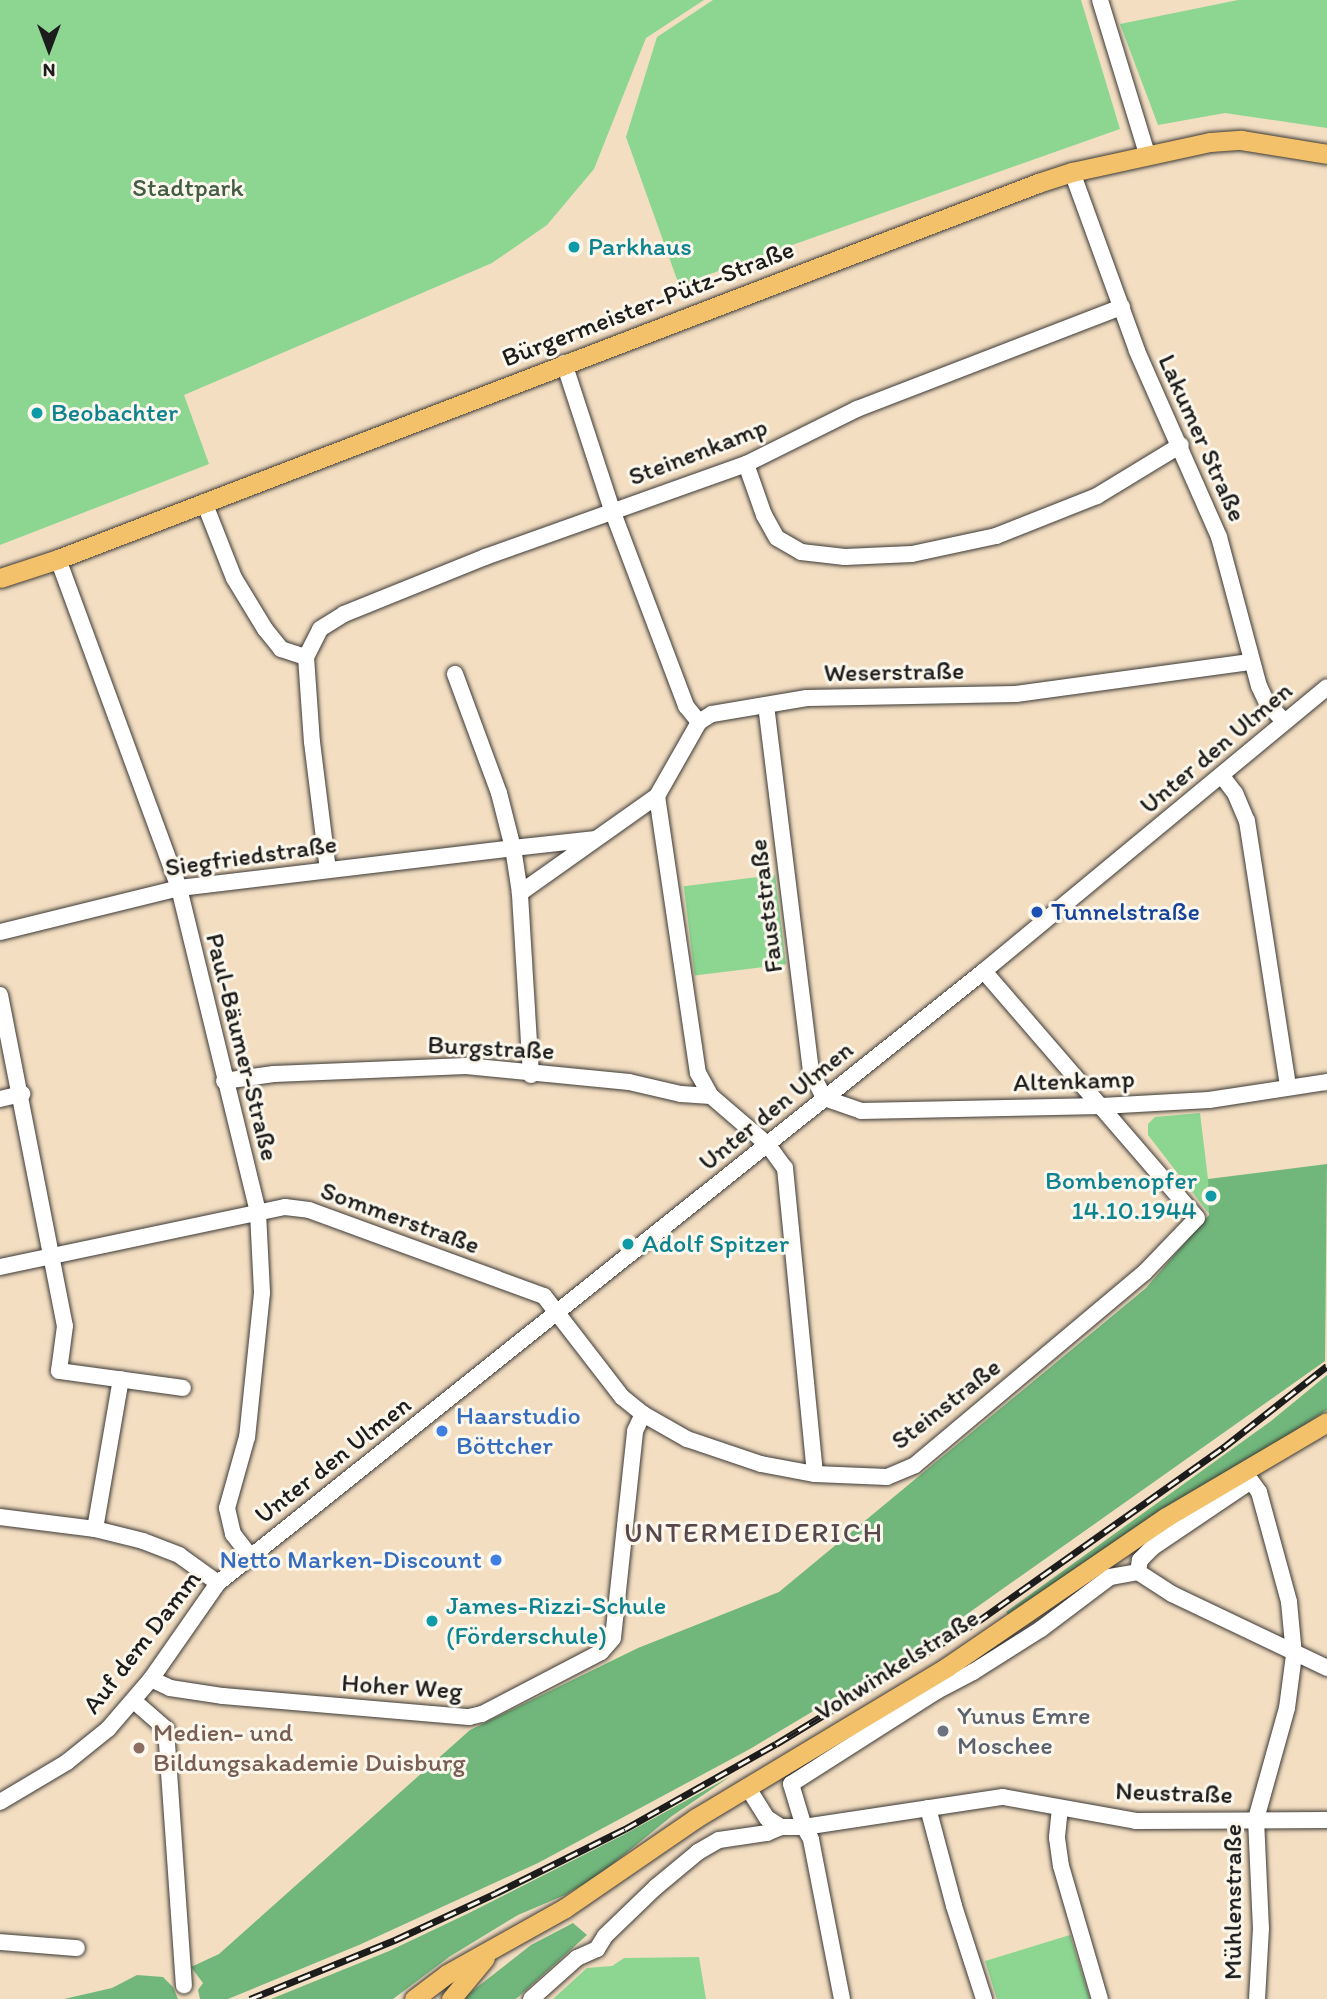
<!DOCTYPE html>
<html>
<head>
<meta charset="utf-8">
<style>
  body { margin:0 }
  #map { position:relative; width:1327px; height:1999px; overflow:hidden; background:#f3dec2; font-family:Itim,sans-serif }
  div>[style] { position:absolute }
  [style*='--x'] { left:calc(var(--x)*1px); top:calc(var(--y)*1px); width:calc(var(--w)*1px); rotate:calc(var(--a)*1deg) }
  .green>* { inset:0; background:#8cd692; transform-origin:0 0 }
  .forest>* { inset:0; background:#71b77c }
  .roads { filter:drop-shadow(0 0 2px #3c3935) drop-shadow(0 0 2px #3c3935) }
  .minor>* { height:16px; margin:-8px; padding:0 8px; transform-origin:8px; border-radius:8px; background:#fff }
  .major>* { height:19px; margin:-9.5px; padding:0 9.5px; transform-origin:9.5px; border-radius:9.5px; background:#f4c16b }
  .rail>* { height:7px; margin-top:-3.5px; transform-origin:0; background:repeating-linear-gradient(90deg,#fbf7ec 0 13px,#1c1c1c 0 26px); box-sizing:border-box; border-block:2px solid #1c1c1c }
  .dots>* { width:19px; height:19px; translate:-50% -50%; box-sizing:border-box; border:4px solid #fbf7ec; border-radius:50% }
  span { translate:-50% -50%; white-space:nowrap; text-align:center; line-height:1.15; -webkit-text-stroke:6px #fbf7ec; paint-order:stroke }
  .park-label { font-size:26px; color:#435d45 }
  .culture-label { font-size:26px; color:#0d838f }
  .left { translate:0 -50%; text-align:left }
  .right { translate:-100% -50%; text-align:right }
  .street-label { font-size:26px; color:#1c1c1c }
  .transit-label { font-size:26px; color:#164399 }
  .shop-label { font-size:26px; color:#366cbe }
  .worship-label { font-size:26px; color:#5b616d }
  .education-label { font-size:26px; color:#785e54 }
  .neighbourhood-label { font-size:28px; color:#58474d; letter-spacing:2px }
  .north { position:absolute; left:14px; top:14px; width:70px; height:70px; -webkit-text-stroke:5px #fbf7ec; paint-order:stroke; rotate:180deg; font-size:19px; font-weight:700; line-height:28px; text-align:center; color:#1c1c1c }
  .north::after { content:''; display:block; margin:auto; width:24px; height:32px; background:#1c1c1c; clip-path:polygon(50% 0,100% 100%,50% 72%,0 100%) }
</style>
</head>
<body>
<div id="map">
  <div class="green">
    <i style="clip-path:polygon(0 0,704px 0,646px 38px,594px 169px,547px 225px,492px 263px,184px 395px,209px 464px,0 545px)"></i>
    <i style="clip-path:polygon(713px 0,1081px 0,1120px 129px,679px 285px,626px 137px,657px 37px)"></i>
    <i style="clip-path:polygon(1238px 0,1327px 0,1327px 128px,1225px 113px,1158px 125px,1120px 24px)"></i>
    <i style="left:775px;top:875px;width:90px;height:92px;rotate:83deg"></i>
    <i style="clip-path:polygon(1200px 1113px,1208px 1179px,1210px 1215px,1148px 1135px,1148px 1124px,1155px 1117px)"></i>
    <i style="clip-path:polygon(1070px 1935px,1090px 1999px,997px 1999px,985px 1961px)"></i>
    <i style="clip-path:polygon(699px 1957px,706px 1999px,553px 1999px,587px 1968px,612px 1966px,624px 1958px)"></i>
  </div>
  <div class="forest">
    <i style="clip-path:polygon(1327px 1164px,1325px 1361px,922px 1646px,750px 1749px,538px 1863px,359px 1945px,228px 1999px,200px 1999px,198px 1990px,203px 1983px,191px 1967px,219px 1954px,470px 1730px,638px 1648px,779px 1592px,1146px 1288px,1209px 1215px,1208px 1179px)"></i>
    <i style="clip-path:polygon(1327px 1375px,1327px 1410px,1010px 1617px,1006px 1612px,1271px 1421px)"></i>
    <i style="clip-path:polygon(731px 1776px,672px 1816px,599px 1875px,565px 1895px,518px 1915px,449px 1957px,393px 1999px,271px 1999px,389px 1951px,469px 1913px,625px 1834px)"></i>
    <i style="clip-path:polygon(573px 1923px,587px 1935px,516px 1999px,462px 1999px,531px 1945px)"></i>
    <i style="clip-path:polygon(137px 1975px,163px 1977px,173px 1987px,178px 1999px,64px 1999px,112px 1988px)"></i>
  </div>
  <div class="roads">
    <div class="minor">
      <i style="--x:1100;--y:0;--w:161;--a:73"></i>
      <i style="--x:1072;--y:172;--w:190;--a:70"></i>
      <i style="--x:1137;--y:351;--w:203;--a:66.2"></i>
      <i style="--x:1219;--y:537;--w:154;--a:75"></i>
      <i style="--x:1259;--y:686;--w:19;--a:65"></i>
      <i style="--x:1267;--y:703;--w:26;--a:47"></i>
      <i style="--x:564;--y:363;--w:155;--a:71.9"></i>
      <i style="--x:612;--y:510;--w:210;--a:69.3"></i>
      <i style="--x:686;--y:706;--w:21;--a:51"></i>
      <i style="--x:746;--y:464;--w:54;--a:70.6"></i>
      <i style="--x:764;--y:515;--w:26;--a:61"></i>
      <i style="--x:777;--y:538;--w:28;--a:30"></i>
      <i style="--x:801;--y:552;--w:44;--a:6.5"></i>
      <i style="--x:845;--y:557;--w:67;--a:-2.6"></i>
      <i style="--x:912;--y:554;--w:86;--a:-12.1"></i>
      <i style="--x:996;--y:536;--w:109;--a:-21.6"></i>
      <i style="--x:1097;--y:496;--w:98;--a:-31.3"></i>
      <i style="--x:204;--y:502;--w:82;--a:68.5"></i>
      <i style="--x:234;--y:578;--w:60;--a:58.7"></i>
      <i style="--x:265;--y:629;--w:26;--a:51"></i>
      <i style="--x:281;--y:649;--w:26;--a:18"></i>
      <i style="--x:306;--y:657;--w:85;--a:86"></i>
      <i style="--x:312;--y:742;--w:129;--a:82.9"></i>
      <i style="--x:58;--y:559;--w:351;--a:69.8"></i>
      <i style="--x:179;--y:888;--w:334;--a:76.3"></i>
      <i style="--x:258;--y:1213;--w:80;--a:87.1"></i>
      <i style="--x:262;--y:1293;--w:145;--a:95.9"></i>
      <i style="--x:247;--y:1437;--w:74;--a:105.7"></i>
      <i style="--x:227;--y:1508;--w:27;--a:77"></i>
      <i style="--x:233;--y:1534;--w:29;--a:52"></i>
      <i style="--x:306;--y:657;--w:31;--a:-63"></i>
      <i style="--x:320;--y:629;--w:28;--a:-32"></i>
      <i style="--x:344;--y:614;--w:152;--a:-22"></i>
      <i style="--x:485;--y:557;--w:277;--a:-19.6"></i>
      <i style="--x:746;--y:464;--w:124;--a:-26.4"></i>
      <i style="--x:857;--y:409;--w:284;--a:-21.1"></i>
      <i style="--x:766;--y:705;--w:370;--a:83"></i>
      <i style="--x:811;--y:1072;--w:29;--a:63"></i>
      <i style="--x:824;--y:1098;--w:39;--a:19"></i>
      <i style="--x:861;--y:1111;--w:241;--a:-1.2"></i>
      <i style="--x:1102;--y:1106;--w:107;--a:-3.2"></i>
      <i style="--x:1209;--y:1100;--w:119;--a:-8.7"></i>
      <i style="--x:1222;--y:776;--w:21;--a:53"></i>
      <i style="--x:1235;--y:793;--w:30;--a:67"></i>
      <i style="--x:1247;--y:821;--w:269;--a:81.2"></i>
      <i style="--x:657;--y:796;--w:280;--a:81.6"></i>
      <i style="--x:698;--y:1073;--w:26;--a:61"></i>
      <i style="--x:711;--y:1096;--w:75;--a:40.7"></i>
      <i style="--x:768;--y:1145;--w:29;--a:54"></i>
      <i style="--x:785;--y:1168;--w:307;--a:84.4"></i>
      <i style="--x:520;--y:893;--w:46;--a:-98.8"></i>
      <i style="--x:513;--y:848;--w:81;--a:-6.3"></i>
      <i style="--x:0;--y:932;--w:184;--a:-13.8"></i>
      <i style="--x:179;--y:888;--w:336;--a:-6.8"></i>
      <i style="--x:513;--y:848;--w:57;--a:-104.3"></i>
      <i style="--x:499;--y:793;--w:127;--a:-110.3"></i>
      <i style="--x:0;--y:995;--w:337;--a:78.9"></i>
      <i style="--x:65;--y:1326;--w:45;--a:97.6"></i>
      <i style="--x:59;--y:1371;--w:125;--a:7.8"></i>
      <i style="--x:531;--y:1075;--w:182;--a:-93.5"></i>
      <i style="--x:520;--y:893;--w:168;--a:-35.3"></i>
      <i style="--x:657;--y:796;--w:85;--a:-60.4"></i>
      <i style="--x:699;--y:722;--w:15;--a:-32"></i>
      <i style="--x:712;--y:714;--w:96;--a:-9.6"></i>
      <i style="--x:807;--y:698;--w:209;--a:-1.1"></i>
      <i style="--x:1016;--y:694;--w:236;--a:-7.8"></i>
      <i style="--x:224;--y:1081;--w:50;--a:-8"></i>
      <i style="--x:274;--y:1074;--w:192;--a:-2.4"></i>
      <i style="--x:466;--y:1066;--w:164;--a:5.6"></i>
      <i style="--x:629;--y:1082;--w:53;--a:13"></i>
      <i style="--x:681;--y:1094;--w:30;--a:4"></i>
      <i style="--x:0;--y:1099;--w:23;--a:-13"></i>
      <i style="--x:0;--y:1267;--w:291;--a:-11.9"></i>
      <i style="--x:285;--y:1207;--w:24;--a:7"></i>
      <i style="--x:309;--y:1210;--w:250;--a:20.1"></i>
      <i style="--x:544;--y:1296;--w:128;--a:52.3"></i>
      <i style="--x:622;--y:1397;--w:27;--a:39"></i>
      <i style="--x:643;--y:1414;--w:51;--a:29.6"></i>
      <i style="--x:687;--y:1439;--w:78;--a:18.7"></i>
      <i style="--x:761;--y:1464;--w:55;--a:10.5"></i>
      <i style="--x:815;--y:1474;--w:72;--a:2.4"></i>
      <i style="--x:887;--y:1477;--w:30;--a:-23"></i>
      <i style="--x:915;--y:1465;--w:299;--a:-40"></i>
      <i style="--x:1144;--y:1273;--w:76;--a:-46.1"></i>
      <i style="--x:1197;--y:1218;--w:326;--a:-130.8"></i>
      <i style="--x:0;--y:1517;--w:96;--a:7.2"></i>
      <i style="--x:95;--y:1529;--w:49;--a:14"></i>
      <i style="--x:143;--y:1541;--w:39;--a:21"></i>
      <i style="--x:179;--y:1555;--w:48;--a:35.7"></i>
      <i style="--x:95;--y:1529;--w:152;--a:-80.2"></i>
      <i style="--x:1138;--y:1572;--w:12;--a:-81"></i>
      <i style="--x:1140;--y:1560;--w:18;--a:-45"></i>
      <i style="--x:1153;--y:1547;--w:118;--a:-34"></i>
      <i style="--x:1251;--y:1481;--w:14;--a:54"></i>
      <i style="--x:1259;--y:1492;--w:114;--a:74.7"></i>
      <i style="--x:1289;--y:1602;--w:53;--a:84.6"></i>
      <i style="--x:1294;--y:1655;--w:53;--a:97.5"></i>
      <i style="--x:1287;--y:1708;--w:115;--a:105.6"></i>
      <i style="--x:1256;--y:1819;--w:109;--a:87.4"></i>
      <i style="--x:1261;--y:1928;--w:71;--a:93.2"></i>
      <i style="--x:1138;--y:1572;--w:40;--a:32.9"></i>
      <i style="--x:1172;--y:1594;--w:172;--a:25.5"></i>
      <i style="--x:151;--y:1679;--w:21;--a:25"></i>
      <i style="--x:170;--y:1688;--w:54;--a:8.6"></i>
      <i style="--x:223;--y:1696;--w:247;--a:4.9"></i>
      <i style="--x:469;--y:1717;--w:13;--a:-13"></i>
      <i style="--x:482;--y:1714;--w:134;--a:-27.5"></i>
      <i style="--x:601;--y:1652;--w:18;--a:-49"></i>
      <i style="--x:613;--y:1638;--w:208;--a:-83.9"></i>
      <i style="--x:635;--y:1431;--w:19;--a:-65"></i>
      <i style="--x:134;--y:1701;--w:43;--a:41.2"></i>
      <i style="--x:166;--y:1729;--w:257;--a:86"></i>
      <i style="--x:748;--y:1788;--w:36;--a:58"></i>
      <i style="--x:767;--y:1818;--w:17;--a:33"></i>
      <i style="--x:781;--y:1827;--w:23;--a:0"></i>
      <i style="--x:804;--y:1827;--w:201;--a:-8.6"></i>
      <i style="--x:1003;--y:1797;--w:135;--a:10.2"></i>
      <i style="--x:1136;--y:1821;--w:191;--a:-0.3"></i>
      <i style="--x:0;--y:1802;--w:78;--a:-30.8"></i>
      <i style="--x:67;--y:1762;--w:53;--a:-38.8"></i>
      <i style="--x:108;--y:1729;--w:66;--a:-49.3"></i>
      <i style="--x:151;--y:1679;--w:117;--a:-55.1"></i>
      <i style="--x:218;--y:1583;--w:980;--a:-38.62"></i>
      <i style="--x:984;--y:971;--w:445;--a:-39.6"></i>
      <i style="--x:928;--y:1808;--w:101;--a:75.1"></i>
      <i style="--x:954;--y:1906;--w:98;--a:72.1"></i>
      <i style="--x:1060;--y:1808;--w:30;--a:96"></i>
      <i style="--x:1057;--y:1838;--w:28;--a:82"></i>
      <i style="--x:1061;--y:1866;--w:139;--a:73.7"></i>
      <i style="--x:0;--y:1942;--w:77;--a:4.5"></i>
      <i style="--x:531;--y:1999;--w:62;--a:-41.7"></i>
      <i style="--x:577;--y:1958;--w:22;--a:-24"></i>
      <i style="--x:597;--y:1949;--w:15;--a:-58"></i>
      <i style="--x:605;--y:1936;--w:71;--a:-43.9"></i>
      <i style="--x:656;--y:1887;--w:55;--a:-39.8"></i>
      <i style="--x:698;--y:1852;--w:24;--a:-30"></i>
      <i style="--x:719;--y:1840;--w:49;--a:-8.3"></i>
      <i style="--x:767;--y:1833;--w:15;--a:-23"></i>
      <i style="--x:842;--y:1999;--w:163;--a:-101"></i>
      <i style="--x:811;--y:1839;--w:14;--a:-120"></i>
      <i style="--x:804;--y:1827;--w:45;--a:-106.8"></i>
      <i style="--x:791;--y:1784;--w:173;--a:-32.5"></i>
      <i style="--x:937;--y:1691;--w:41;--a:-27.8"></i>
      <i style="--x:973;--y:1672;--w:80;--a:-32.3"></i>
      <i style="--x:1041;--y:1629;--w:86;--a:-37"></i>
      <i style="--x:1110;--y:1577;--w:28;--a:-10"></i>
    </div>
    <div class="major">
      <i style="--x:0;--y:578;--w:61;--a:-18.1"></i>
      <i style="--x:58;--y:559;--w:1050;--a:-20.99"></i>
      <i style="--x:1038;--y:183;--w:36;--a:-18"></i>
      <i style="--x:1072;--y:172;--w:141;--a:-12.3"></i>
      <i style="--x:1210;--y:142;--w:31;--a:-4"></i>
      <i style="--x:1241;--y:140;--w:87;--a:9.2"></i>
      <i style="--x:414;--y:1999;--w:41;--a:-37.1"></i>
      <i style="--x:447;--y:1974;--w:135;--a:-29.2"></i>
      <i style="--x:565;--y:1908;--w:159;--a:-34.5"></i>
      <i style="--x:696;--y:1818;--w:293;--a:-31"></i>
      <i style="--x:947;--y:1667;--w:265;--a:-34.4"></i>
      <i style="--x:1166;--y:1517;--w:187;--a:-30.5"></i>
      <i style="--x:451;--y:1999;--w:53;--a:-50.3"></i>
    </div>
  </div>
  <div class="rail">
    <i style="--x:250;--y:1999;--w:159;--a:-22.2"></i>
    <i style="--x:397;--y:1939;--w:109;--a:-24.9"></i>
    <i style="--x:496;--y:1893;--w:144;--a:-26.4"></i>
    <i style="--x:625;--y:1829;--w:173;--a:-29.4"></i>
    <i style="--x:776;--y:1744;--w:235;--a:-31.3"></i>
    <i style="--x:977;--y:1622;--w:303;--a:-35.3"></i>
    <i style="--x:1224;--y:1447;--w:131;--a:-38.2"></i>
  </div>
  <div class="dots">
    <i style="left:574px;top:247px;background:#0f9aa8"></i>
    <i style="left:37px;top:413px;background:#0f9aa8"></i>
    <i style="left:1037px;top:912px;background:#1a4fb4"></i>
    <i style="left:1211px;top:1196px;background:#0f9aa8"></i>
    <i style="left:628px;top:1244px;background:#0f9aa8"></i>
    <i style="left:442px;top:1431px;background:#3f7fe0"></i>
    <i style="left:496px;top:1560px;background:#3f7fe0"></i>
    <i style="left:432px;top:1621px;background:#0f9aa8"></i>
    <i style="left:943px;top:1731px;background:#6b7280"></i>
    <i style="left:139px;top:1748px;background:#8d6e63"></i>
  </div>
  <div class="park-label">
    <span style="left:188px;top:188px">Stadtpark</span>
  </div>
  <div class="culture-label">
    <span class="left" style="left:588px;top:247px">Parkhaus</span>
    <span class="left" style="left:51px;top:413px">Beobachter</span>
    <span class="right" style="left:1197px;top:1196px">Bombenopfer<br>14.10.1944</span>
    <span class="left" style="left:642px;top:1244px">Adolf Spitzer</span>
    <span class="left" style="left:446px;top:1621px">James-Rizzi-Schule<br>(Förderschule)</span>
  </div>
  <div class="street-label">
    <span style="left:648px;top:304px;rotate:-21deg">Bürgermeister-Pütz-Straße</span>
    <span style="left:1202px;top:438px;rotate:66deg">Lakumer Straße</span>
    <span style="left:698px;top:452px;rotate:-21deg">Steinenkamp</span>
    <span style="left:894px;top:672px;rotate:-1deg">Weserstraße</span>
    <span style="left:1216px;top:748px;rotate:-40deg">Unter den Ulmen</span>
    <span style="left:251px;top:856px;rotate:-8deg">Siegfriedstraße</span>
    <span style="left:766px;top:906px;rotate:-97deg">Fauststraße</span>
    <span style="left:242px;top:1047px;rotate:76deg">Paul-Bäumer-Straße</span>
    <span style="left:491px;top:1048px;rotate:3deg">Burgstraße</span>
    <span style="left:1074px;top:1081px;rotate:-2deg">Altenkamp</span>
    <span style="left:776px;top:1106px;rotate:-39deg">Unter den Ulmen</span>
    <span style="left:400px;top:1218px;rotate:20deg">Sommerstraße</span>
    <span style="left:946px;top:1404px;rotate:-38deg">Steinstraße</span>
    <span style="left:333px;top:1460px;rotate:-38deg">Unter den Ulmen</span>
    <span style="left:142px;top:1642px;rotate:-52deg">Auf dem Damm</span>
    <span style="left:897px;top:1665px;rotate:-32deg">Vohwinkelstraße</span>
    <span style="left:402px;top:1687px;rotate:4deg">Hoher Weg</span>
    <span style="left:1174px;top:1793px;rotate:2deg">Neustraße</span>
    <span style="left:1233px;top:1902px;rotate:-90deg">Mühlenstraße</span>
  </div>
  <div class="transit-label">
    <span class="left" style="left:1051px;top:912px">Tunnelstraße</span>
  </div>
  <div class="shop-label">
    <span class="left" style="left:456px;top:1431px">Haarstudio<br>Böttcher</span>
    <span class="right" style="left:482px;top:1560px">Netto Marken-Discount</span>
  </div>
  <div class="worship-label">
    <span class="left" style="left:957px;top:1731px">Yunus Emre<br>Moschee</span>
  </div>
  <div class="education-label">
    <span class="left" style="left:153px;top:1748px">Medien- und<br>Bildungsakademie Duisburg</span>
  </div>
  <div class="neighbourhood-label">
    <span style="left:754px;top:1532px">UNTERMEIDERICH</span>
  </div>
  <div class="north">N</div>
</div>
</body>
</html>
